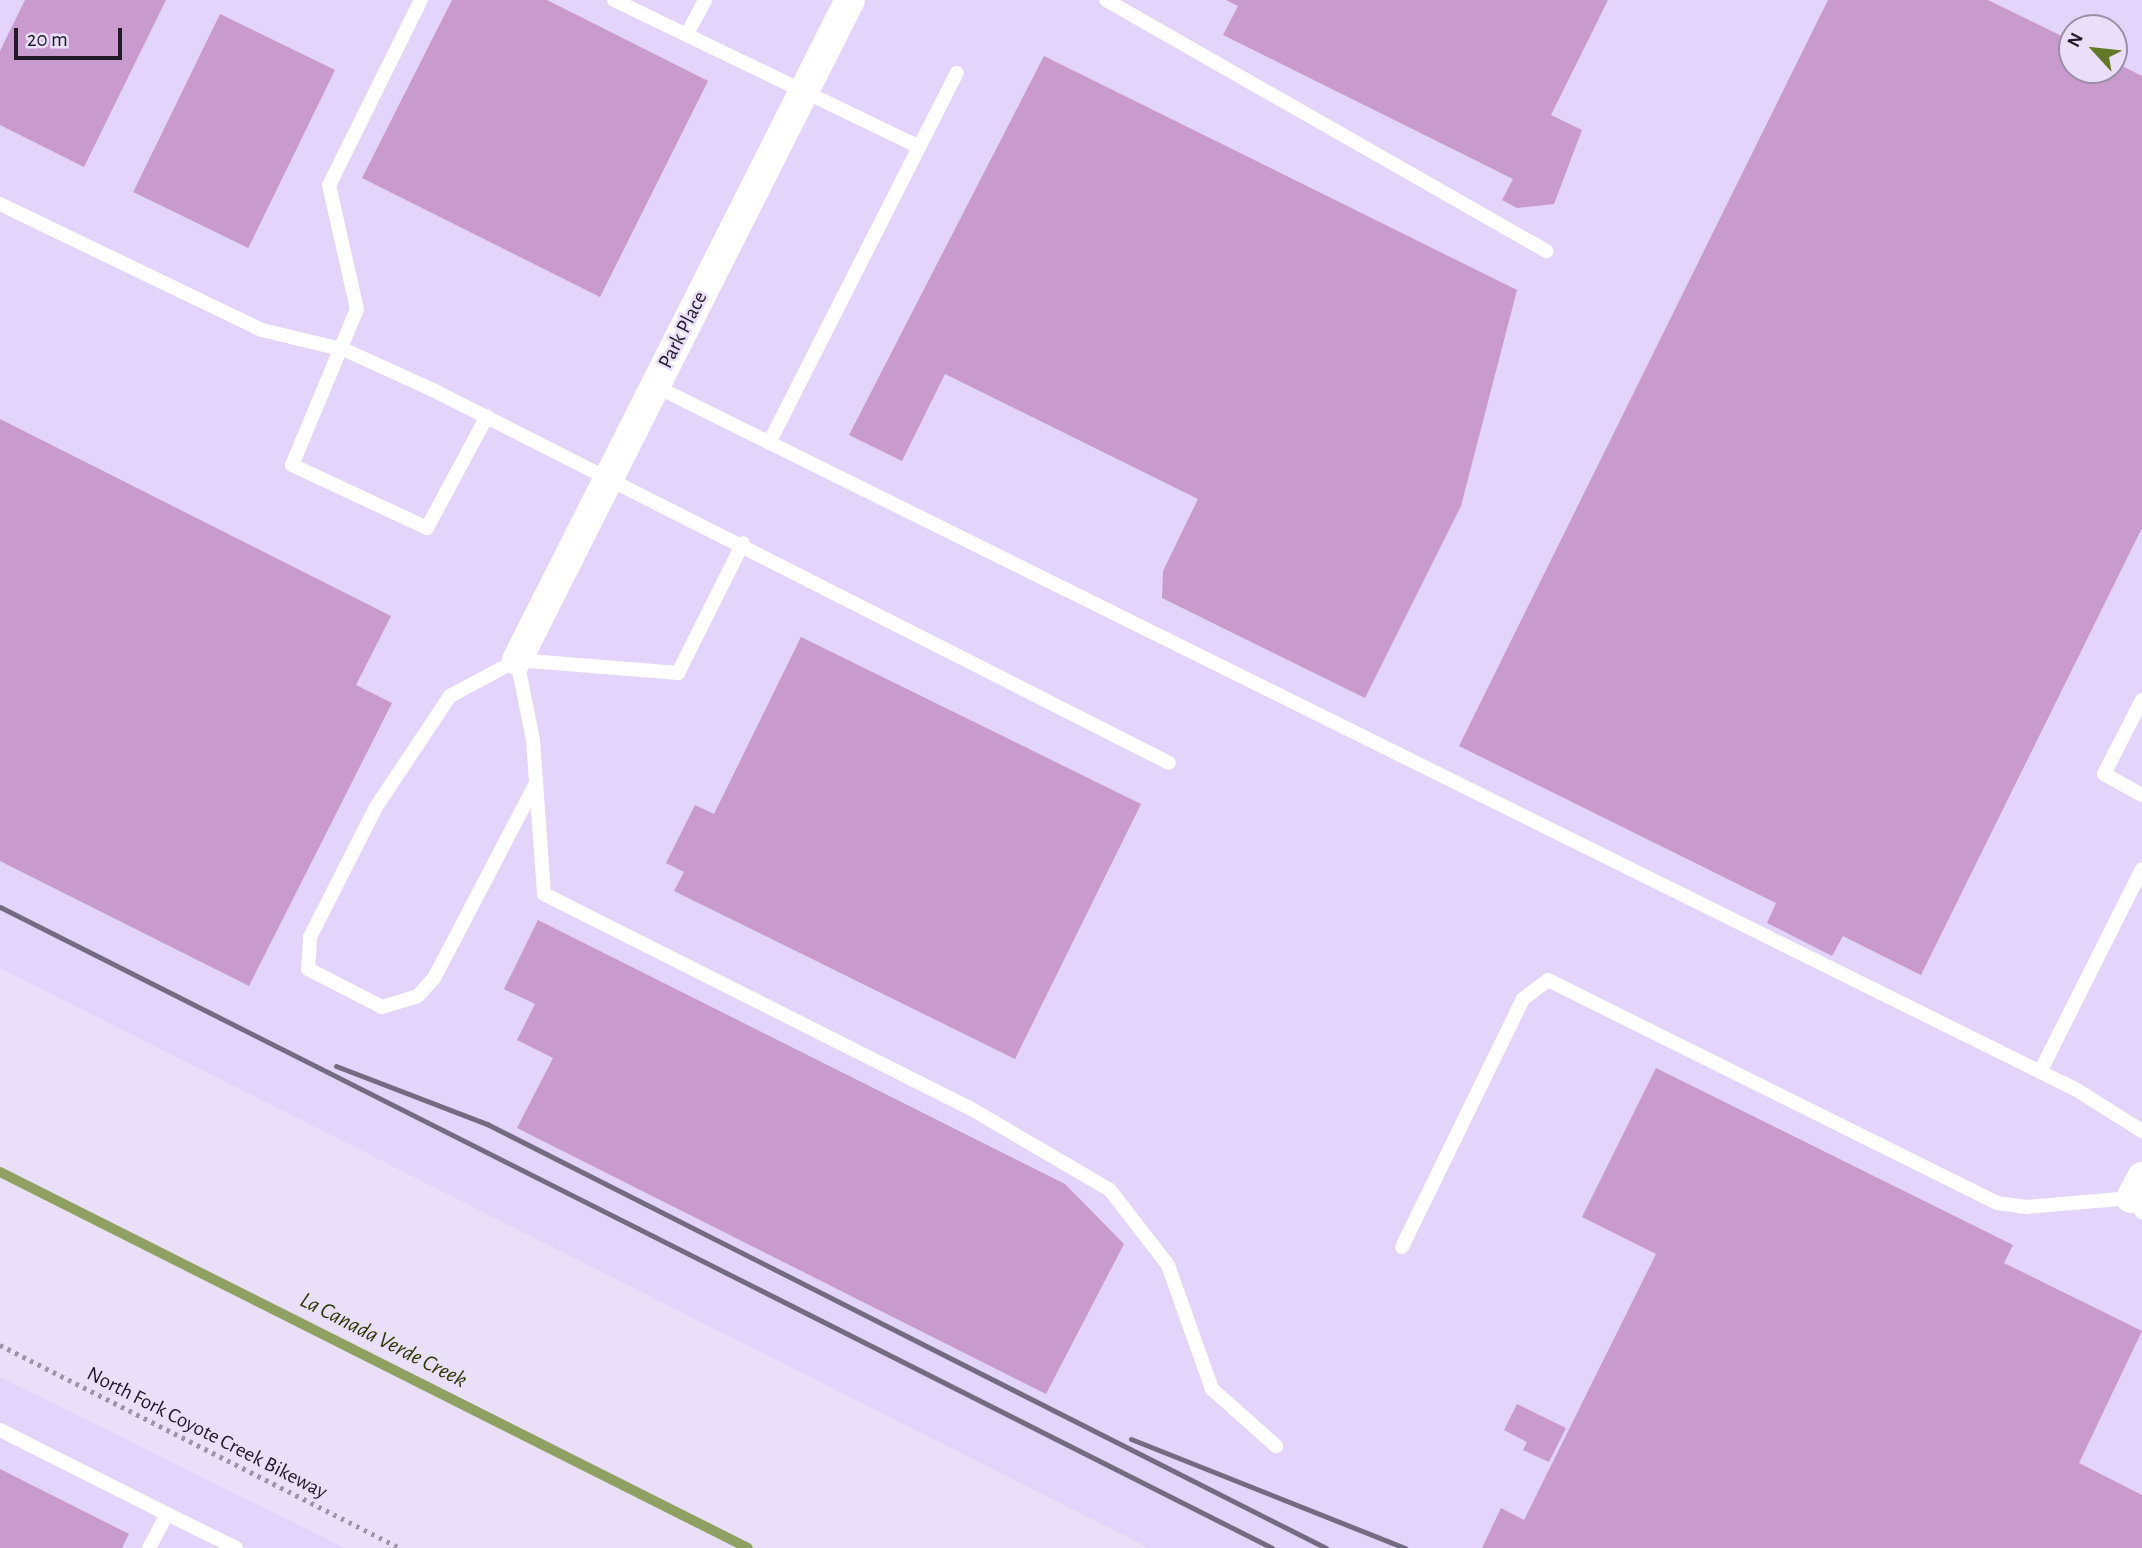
<!DOCTYPE html>
<html>
<head>
<meta charset="utf-8">
<style>
  body { margin:0 }
  #map { position:relative; width:2142px; height:1548px; overflow:hidden; background:#e9dff9; font-family:"Alegreya Sans",sans-serif }
  div>[style] { position:absolute }
  [style*='--x'] { left:calc(var(--x)*1px); top:calc(var(--y)*1px); width:calc(var(--w)*1px); rotate:calc(var(--a)*1deg) }
  .built>* { inset:0; background:#e2d4fb }
  .stream>* { height:10px; margin:-5px; padding:0 5px; transform-origin:5px; border-radius:5px; background:#8ea162 }
  .building>* { inset:0; background:#c89ace; transform-origin:0 0 }
  .path>* { height:4.5px; margin-top:-2.25px; transform-origin:0; background:repeating-linear-gradient(90deg,#9c94aa 0 3.5px,transparent 0 8.5px) }
  .lane>* { height:14px; margin:-7px; padding:0 7px; transform-origin:7px; border-radius:7px; background:#fff }
  .street>* { height:30px; margin:-15px; padding:0 15px; transform-origin:15px; border-radius:15px; background:#fff }
  .rail>* { height:5px; margin:-2.5px; padding:0 2.5px; transform-origin:2.5px; border-radius:2.5px; background:#736b7f }
  span { translate:-50% -50%; white-space:nowrap; text-align:center; line-height:1.15; -webkit-text-stroke:5px #e9dff9; paint-order:stroke }
  .street-label { font-size:21px; color:#201a29 }
  .water-label { font-size:23px; color:#2c3806; font-style:italic }
  .north { position:absolute; left:2058px; top:14px; width:70px; height:70px; box-sizing:border-box; background:#e9dff9; border:2px solid #9990a6; border-radius:50%; rotate:297deg; font-size:19px; font-weight:700; line-height:28px; text-align:center; color:#201a29 }
  .north::after { content:''; display:block; margin:auto; width:24px; height:32px; background:#637727; clip-path:polygon(50% 0,100% 100%,50% 72%,0 100%) }
  .scale { position:absolute; left:14px; top:28px; width:108px; height:32px; box-sizing:border-box; border:4px solid #201a29; border-top:0; padding-left:9px; font-size:21px; line-height:24px; white-space:nowrap; color:#201a29; -webkit-text-stroke:5px #e9dff9; paint-order:stroke }
</style>
</head>
<body>
<div id="map">
  <div class="built">
    <i style="clip-path:polygon(evenodd,0 0,2142px 0,2142px 1548px,1149px 1548px,0 968px,0 0,2072px 28px,2114px 28px,2114px 70px,2072px 70px,2072px 28px)"></i>
    <i style="clip-path:polygon(0 1377px,345px 1548px,0 1548px)"></i>
  </div>
  <div class="stream">
    <i style="--x:0;--y:1172;--w:837;--a:26.69"></i>
  </div>
  <div class="building">
    <i style="clip-path:polygon(25px 0,166px 0,84px 167px,0 125px,0 51px)"></i>
    <i style="clip-path:polygon(452px 0,547px 0,708px 81px,600px 297px,362px 178px)"></i>
    <i style="clip-path:polygon(1226px 0,1608px 0,1551px 115px,1582px 130px,1554px 204px,1517px 208px,1502px 200px,1513px 179px,1223px 35px,1238px 6px)"></i>
    <i style="clip-path:polygon(1828px 0,1988px 0,2072px 41px,2072px 70px,2114px 70px,2114px 62px,2142px 76px,2142px 528px,1921px 975px,1843px 936px,1832px 956px,1767px 923px,1776px 903px,1459px 746px)"></i>
    <i style="left:220px;top:14px;width:128px;height:198px;rotate:26deg"></i>
    <i style="clip-path:polygon(1044px 56px,1517px 290px,1461px 506px,1365px 698px,1162px 598px,1163px 571px,1198px 499px,945px 374px,902px 461px,849px 435px)"></i>
    <i style="clip-path:polygon(0 419px,391px 616px,356px 685px,392px 703px,249px 986px,0 861px)"></i>
    <i style="clip-path:polygon(801px 637px,1141px 804px,1015px 1059px,674px 891px,684px 872px,666px 863px,695px 805px,714px 814px)"></i>
    <i style="clip-path:polygon(538px 920px,1065px 1184px,1124px 1244px,1046px 1394px,517px 1128px,553px 1058px,517px 1040px,535px 1004px,504px 989px)"></i>
    <i style="clip-path:polygon(1656px 1068px,2013px 1245px,2004px 1263px,2142px 1331px,2079px 1463px,2142px 1495px,2142px 1548px,1482px 1548px,1501px 1508px,1524px 1520px,1656px 1254px,1582px 1217px)"></i>
    <i style="clip-path:polygon(1517px 1404px,1566px 1428px,1549px 1462px,1523px 1450px,1527px 1442px,1504px 1430px)"></i>
    <i style="clip-path:polygon(0 1469px,129px 1534px,122px 1548px,0 1548px)"></i>
  </div>
  <div class="path">
    <i style="--x:0;--y:1345;--w:449;--a:26.9"></i>
  </div>
  <div class="lane">
    <i style="--x:421;--y:0;--w:207;--a:116.4"></i>
    <i style="--x:329;--y:185;--w:127;--a:77.3"></i>
    <i style="--x:357;--y:309;--w:169;--a:112.6"></i>
    <i style="--x:292;--y:465;--w:149;--a:25"></i>
    <i style="--x:427;--y:528;--w:127;--a:-61.8"></i>
    <i style="--x:614;--y:0;--w:339;--a:25.7"></i>
    <i style="--x:1106;--y:0;--w:507;--a:29.7"></i>
    <i style="--x:687;--y:34;--w:38;--a:-62"></i>
    <i style="--x:0;--y:204;--w:291;--a:25.7"></i>
    <i style="--x:262;--y:330;--w:85;--a:13.5"></i>
    <i style="--x:345;--y:350;--w:94;--a:24.4"></i>
    <i style="--x:431;--y:389;--w:827;--a:26.87"></i>
    <i style="--x:655;--y:386;--w:1587;--a:26.34"></i>
    <i style="--x:2077;--y:1090;--w:77;--a:32.2"></i>
    <i style="--x:769;--y:443;--w:415;--a:-63.1"></i>
    <i style="--x:517;--y:660;--w:82;--a:78.7"></i>
    <i style="--x:533;--y:740;--w:154;--a:85.9"></i>
    <i style="--x:544;--y:894;--w:474;--a:26.7"></i>
    <i style="--x:968;--y:1107;--w:164;--a:30.3"></i>
    <i style="--x:1110;--y:1190;--w:95;--a:52.3"></i>
    <i style="--x:1168;--y:1265;--w:132;--a:70.5"></i>
    <i style="--x:1212;--y:1389;--w:86;--a:41.7"></i>
    <i style="--x:2142;--y:700;--w:83;--a:117.2"></i>
    <i style="--x:2104;--y:774;--w:43;--a:28.9"></i>
    <i style="--x:535;--y:785;--w:218;--a:117.6"></i>
    <i style="--x:434;--y:978;--w:24;--a:132"></i>
    <i style="--x:418;--y:996;--w:38;--a:163"></i>
    <i style="--x:382;--y:1007;--w:83;--a:-152.8"></i>
    <i style="--x:308;--y:969;--w:32;--a:-86"></i>
    <i style="--x:310;--y:937;--w:146;--a:-63.1"></i>
    <i style="--x:376;--y:807;--w:133;--a:-56.3"></i>
    <i style="--x:450;--y:696;--w:76;--a:-28.2"></i>
    <i style="--x:517;--y:660;--w:162;--a:4.6"></i>
    <i style="--x:678;--y:673;--w:145;--a:-63.4"></i>
    <i style="--x:2040;--y:1072;--w:227;--a:-63.3"></i>
    <i style="--x:1402;--y:1247;--w:276;--a:-64"></i>
    <i style="--x:1523;--y:999;--w:31;--a:-37"></i>
    <i style="--x:1548;--y:980;--w:501;--a:26.41"></i>
    <i style="--x:1997;--y:1203;--w:29;--a:8"></i>
    <i style="--x:2026;--y:1207;--w:105;--a:-4.9"></i>
    <i style="--x:2131;--y:1198;--w:18;--a:52"></i>
    <i style="--x:0;--y:1430;--w:187;--a:26.7"></i>
    <i style="--x:149;--y:1548;--w:38;--a:-62"></i>
    <i style="--x:167;--y:1514;--w:77;--a:26.2"></i>
  </div>
  <div class="street">
    <i style="--x:517;--y:660;--w:739;--a:-63.23"></i>
    <i style="--x:2131;--y:1198;--w:24;--a:-62"></i>
  </div>
  <div class="rail">
    <i style="--x:0;--y:907;--w:1424;--a:26.74"></i>
    <i style="--x:336;--y:1066;--w:162;--a:21"></i>
    <i style="--x:487;--y:1124;--w:940;--a:26.81"></i>
    <i style="--x:1131;--y:1439;--w:295;--a:21.7"></i>
  </div>
  <div class="street-label">
    <span style="left:683px;top:330px;rotate:-63deg">Park Place</span>
    <span style="left:207px;top:1433px;rotate:27deg">North Fork Coyote Creek Bikeway</span>
  </div>
  <div class="water-label">
    <span style="left:383px;top:1341px;rotate:27deg">La Canada Verde Creek</span>
  </div>
  <div class="north">N</div>
  <div class="scale">20 m</div>
</div>
</body>
</html>
